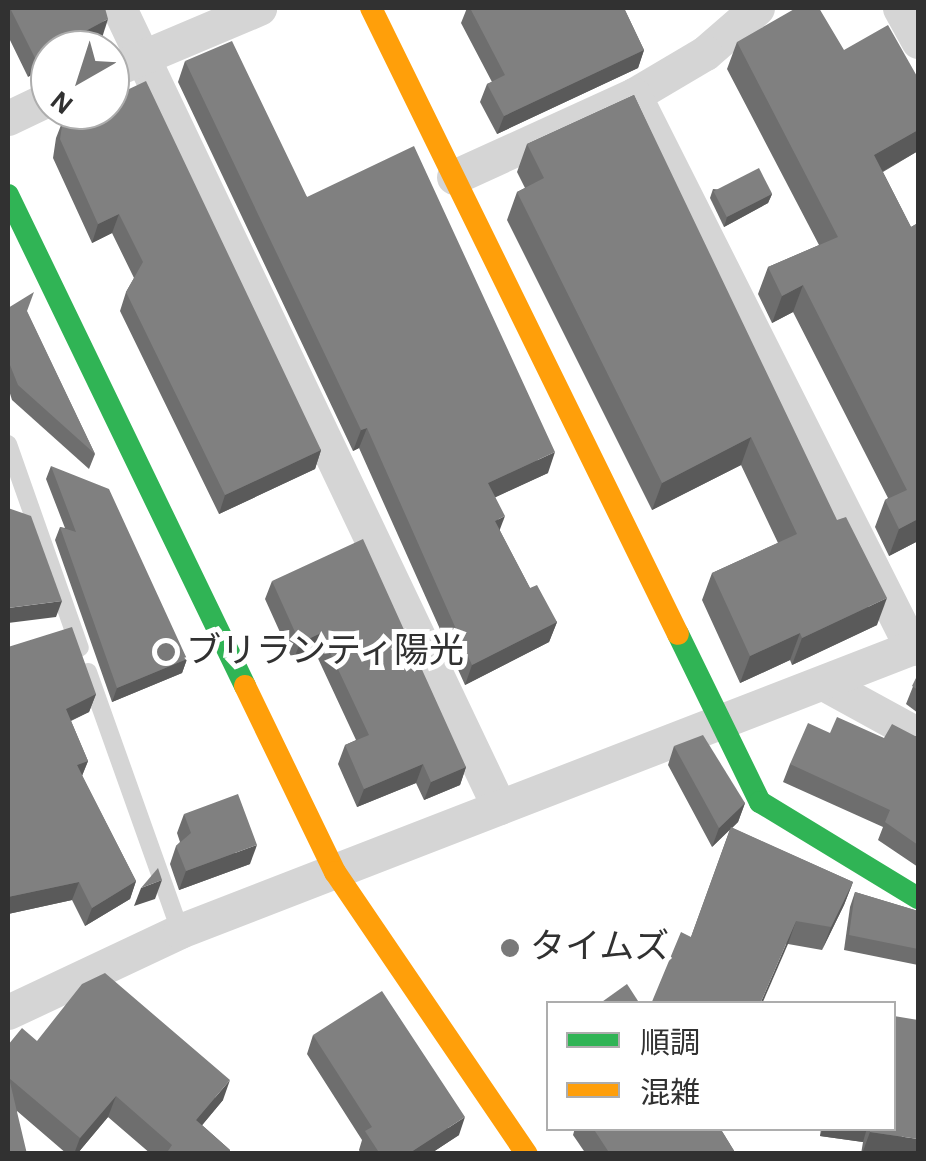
<!DOCTYPE html>
<html>
<head>
<meta charset="utf-8">
<style>
  body { margin:0 }
  #map { position:relative; width:926px; height:1161px; overflow:hidden; background:#fff; font-family:"Alegreya Sans","Noto Sans JP",sans-serif }
  div>[style] { position:absolute }
  [style*='--x'] { left:calc(var(--x)*1px); top:calc(var(--y)*1px); width:calc(var(--w)*1px); rotate:calc(var(--a)*1deg) }
  .lane>* { height:18px; margin:-9px; padding:0 9px; transform-origin:9px; border-radius:9px; background:#d5d5d5 }
  .street>* { height:35px; margin:-17.5px; padding:0 17.5px; transform-origin:17.5px; border-radius:17.5px; background:#d5d5d5 }
  .fast>* { height:22px; margin:-11px; padding:0 11px; transform-origin:11px; border-radius:11px; background:#30b455 }
  .slow>* { height:22px; margin:-11px; padding:0 11px; transform-origin:11px; border-radius:11px; background:#ff9f0a }
  .wall>* { inset:0; background:#6e6e6e }
  .shaded-wall>* { inset:0; background:#5a5a5a }
  .building>* { inset:0; background:#808080; transform-origin:0 0 }
  .dots>* { width:28px; height:28px; translate:-50% -50%; box-sizing:border-box; border:5px solid #fff; border-radius:50% }
  span { translate:-50% -50%; white-space:nowrap; text-align:center; line-height:1.15; -webkit-text-stroke:10px #fff; paint-order:stroke }
  .poi-label { font-size:35px; color:#313131 }
  .left { translate:0 -50%; text-align:left }
  .frame { position:absolute; inset:0; border:10px solid #313131; pointer-events:none }
  .legend { position:absolute; left:546px; top:1001px; width:350px; height:130px; box-sizing:border-box; background:#fff; border:2px solid #adadad; margin:0; padding:12px 18px; list-style:none; font-size:30px; color:#313131 }
  .legend li { display:flex; align-items:center; gap:20px; height:50px }
  .legend b { width:50px; border:2px solid #adadad }
  .north { position:absolute; left:30px; top:30px; width:100px; height:100px; box-sizing:border-box; background:#fff; border:2px solid #adadad; border-radius:50%; rotate:219deg; font-size:28px; font-weight:700; line-height:40px; text-align:center; color:#313131 }
  .north::after { content:''; display:block; margin:auto; width:35px; height:45px; background:#797979; clip-path:polygon(50% 0,100% 100%,50% 72%,0 100%) }
</style>
</head>
<body>
<div id="map">
  <div class="lane">
    <i style="--x:8;--y:444;--w:216;--a:70.6"></i>
    <i style="--x:88;--y:672;--w:275;--a:70.4"></i>
  </div>
  <div class="street">
    <i style="--x:119;--y:8;--w:885;--a:64.56"></i>
    <i style="--x:757;--y:8;--w:69;--a:139.1"></i>
    <i style="--x:705;--y:53;--w:82;--a:149.4"></i>
    <i style="--x:634;--y:95;--w:619;--a:63.31"></i>
    <i style="--x:900;--y:8;--w:38;--a:61"></i>
    <i style="--x:110;--y:71;--w:162;--a:-22.9"></i>
    <i style="--x:8;--y:118;--w:47;--a:-25.5"></i>
    <i style="--x:454;--y:177;--w:198;--a:-24.5"></i>
    <i style="--x:825;--y:684;--w:106;--a:28.7"></i>
    <i style="--x:8;--y:1012;--w:190;--a:-25.2"></i>
    <i style="--x:180;--y:931;--w:791;--a:-21.18"></i>
  </div>
  <div class="fast">
    <i style="--x:8;--y:195;--w:545;--a:64.23"></i>
    <i style="--x:678;--y:634;--w:187;--a:64"></i>
    <i style="--x:760;--y:802;--w:185;--a:31.3"></i>
  </div>
  <div class="slow">
    <i style="--x:371;--y:8;--w:697;--a:63.88"></i>
    <i style="--x:245;--y:686;--w:207;--a:64.2"></i>
    <i style="--x:335;--y:872;--w:341;--a:55.8"></i>
  </div>
  <div class="wall">
    <i style="clip-path:polygon(8px 8px,105px 8px,102px 38px,78px 50px,50px 50px,28px 77px,8px 36px)"></i>
    <i style="clip-path:polygon(467px 8px,624px 8px,644px 50px,638px 68px,497px 134px,480px 102px,487px 84px,492px 82px,461px 23px)"></i>
    <i style="clip-path:polygon(737px 42px,844px 50px,918px 78px,918px 151px,883px 172px,911px 227px,918px 223px,918px 541px,889px 556px,875px 527px,885px 500px,888px 498px,793px 312px,772px 323px,758px 294px,768px 267px,819px 245px,727px 69px)"></i>
    <i style="clip-path:polygon(185px 61px,307px 197px,548px 473px,495px 497px,500px 531px,530px 588px,557px 622px,549px 642px,465px 685px,359px 448px,353px 451px,178px 82px)"></i>
    <i style="clip-path:polygon(634px 95px,877px 625px,792px 665px,790px 660px,740px 683px,702px 600px,712px 573px,778px 543px,741px 465px,652px 510px,507px 220px,517px 192px,525px 188px,517px 172px,527px 144px)"></i>
    <i style="clip-path:polygon(63px 120px,321px 450px,315px 469px,219px 514px,120px 311px,126px 292px,134px 278px,112px 233px,92px 243px,53px 158px,56px 138px)"></i>
    <i style="clip-path:polygon(713px 189px,772px 194px,768px 203px,724px 227px,710px 198px)"></i>
    <i style="clip-path:polygon(8px 308px,27px 312px,95px 454px,89px 469px,12px 400px,8px 387px)"></i>
    <i style="clip-path:polygon(51px 466px,187px 659px,182px 673px,112px 702px,55px 540px,60px 527px,65px 528px,46px 479px)"></i>
    <i style="clip-path:polygon(272px 581px,466px 767px,460px 785px,424px 800px,416px 783px,357px 807px,338px 764px,345px 745px,356px 740px,315px 652px,293px 661px,265px 599px)"></i>
    <i style="clip-path:polygon(8px 647px,96px 694px,89px 712px,71px 721px,88px 761px,82px 776px,136px 881px,130px 899px,85px 926px,72px 900px,8px 914px)"></i>
    <i style="clip-path:polygon(918px 674px,918px 713px,906px 704px)"></i>
    <i style="clip-path:polygon(830px 733px,884px 738px,918px 736px,918px 867px,878px 840px,883px 827px,783px 782px,790px 764px)"></i>
    <i style="clip-path:polygon(674px 746px,745px 803px,738px 822px,732px 828px,853px 882px,844px 905px,822px 950px,788px 944px,691px 937px,730px 829px,712px 847px,668px 765px)"></i>
    <i style="clip-path:polygon(184px 814px,250px 864px,179px 890px,170px 864px,176px 846px,180px 842px,177px 833px)"></i>
    <i style="clip-path:polygon(855px 892px,918px 911px,918px 965px,844px 950px,850px 907px)"></i>
    <i style="clip-path:polygon(313px 1035px,459px 1135px,430px 1154px,361px 1154px,359px 1150px,362px 1140px,307px 1054px)"></i>
    <i style="clip-path:polygon(37px 1041px,223px 1100px,202px 1125px,230px 1150px,229px 1154px,151px 1154px,108px 1117px,77px 1154px,67px 1154px,17px 1111px,8px 1154px,8px 1045px)"></i>
    <i style="clip-path:polygon(575px 1128px,720px 1128px,736px 1154px,586px 1154px,573px 1135px)"></i>
    <i style="clip-path:polygon(821px 1128px,894px 1128px,918px 1154px,861px 1154px,863px 1142px,820px 1136px)"></i>
  </div>
  <div class="shaded-wall">
    <i style="clip-path:polygon(108px 19px,102px 38px,78px 50px,50px 50px)"></i>
    <i style="clip-path:polygon(50px 50px,50px 65px,28px 77px,35px 58px)"></i>
    <i style="clip-path:polygon(644px 50px,638px 68px,497px 134px,504px 116px)"></i>
    <i style="clip-path:polygon(918px 130px,918px 151px,864px 182px,874px 155px)"></i>
    <i style="clip-path:polygon(772px 194px,768px 203px,724px 227px,727px 217px)"></i>
    <i style="clip-path:polygon(119px 214px,112px 233px,92px 243px,98px 224px)"></i>
    <i style="clip-path:polygon(803px 285px,793px 312px,772px 323px,782px 296px)"></i>
    <i style="clip-path:polygon(367px 428px,359px 448px,353px 451px,361px 430px)"></i>
    <i style="clip-path:polygon(751px 437px,741px 465px,652px 510px,662px 483px)"></i>
    <i style="clip-path:polygon(321px 450px,315px 469px,219px 514px,225px 495px)"></i>
    <i style="clip-path:polygon(555px 452px,548px 473px,481px 504px,488px 483px)"></i>
    <i style="clip-path:polygon(505px 516px,497px 537px,495px 521px)"></i>
    <i style="clip-path:polygon(918px 519px,918px 541px,889px 556px,899px 529px)"></i>
    <i style="clip-path:polygon(887px 598px,877px 625px,792px 665px,802px 638px)"></i>
    <i style="clip-path:polygon(62px 601px,56px 617px,8px 623px,8px 608px)"></i>
    <i style="clip-path:polygon(557px 622px,549px 642px,465px 685px,472px 665px)"></i>
    <i style="clip-path:polygon(321px 633px,315px 652px,293px 661px,300px 643px)"></i>
    <i style="clip-path:polygon(800px 633px,790px 660px,740px 683px,750px 656px)"></i>
    <i style="clip-path:polygon(187px 659px,182px 673px,112px 702px,117px 688px)"></i>
    <i style="clip-path:polygon(96px 694px,89px 712px,59px 726px,66px 709px)"></i>
    <i style="clip-path:polygon(88px 761px,81px 778px,77px 765px)"></i>
    <i style="clip-path:polygon(423px 764px,416px 783px,357px 807px,364px 789px)"></i>
    <i style="clip-path:polygon(466px 767px,460px 785px,424px 800px,431px 782px)"></i>
    <i style="clip-path:polygon(745px 803px,738px 822px,712px 847px,719px 828px)"></i>
    <i style="clip-path:polygon(257px 845px,250px 864px,179px 890px,186px 871px)"></i>
    <i style="clip-path:polygon(162px 880px,155px 899px,134px 906px,141px 888px)"></i>
    <i style="clip-path:polygon(136px 881px,130px 899px,85px 926px,92px 908px)"></i>
    <i style="clip-path:polygon(79px 882px,72px 900px,8px 914px,8px 897px)"></i>
    <i style="clip-path:polygon(853px 882px,844px 905px,822px 950px,831px 927px)"></i>
    <i style="clip-path:polygon(796px 921px,788px 944px,762px 1004px,760px 1004px)"></i>
    <i style="clip-path:polygon(230px 1080px,223px 1100px,189px 1141px,196px 1120px)"></i>
    <i style="clip-path:polygon(116px 1096px,108px 1117px,77px 1154px,74px 1154px,80px 1138px)"></i>
    <i style="clip-path:polygon(465px 1117px,459px 1135px,430px 1154px,408px 1154px)"></i>
    <i style="clip-path:polygon(823px 1128px,867px 1128px,863px 1142px,820px 1136px)"></i>
    <i style="clip-path:polygon(870px 1132px,918px 1139px,918px 1154px,862px 1154px)"></i>
  </div>
  <div class="building">
    <i style="clip-path:polygon(10px 8px,105px 8px,108px 19px,35px 58px)"></i>
    <i style="clip-path:polygon(470px 8px,624px 8px,644px 50px,504px 116px,487px 84px,505px 75px)"></i>
    <i style="clip-path:polygon(796px 8px,819px 8px,844px 50px,888px 25px,918px 78px,918px 130px,874px 155px,911px 227px,918px 223px,918px 519px,899px 529px,885px 500px,907px 490px,803px 285px,782px 296px,768px 267px,838px 237px,737px 42px)"></i>
    <i style="clip-path:polygon(232px 41px,307px 197px,414px 146px,555px 452px,488px 483px,505px 516px,495px 521px,530px 588px,537px 585px,557px 622px,472px 665px,367px 428px,361px 430px,185px 61px)"></i>
    <i style="clip-path:polygon(146px 81px,321px 450px,225px 495px,126px 292px,143px 262px,119px 214px,98px 224px,60px 139px,63px 120px,84px 110px,110px 110px,110px 98px)"></i>
    <i style="clip-path:polygon(634px 95px,837px 520px,846px 517px,887px 598px,802px 638px,800px 633px,750px 656px,712px 573px,797px 534px,751px 437px,662px 483px,517px 192px,544px 178px,527px 144px)"></i>
    <i style="left:759px;top:168px;width:29px;height:51px;rotate:63deg"></i>
    <i style="clip-path:polygon(34px 292px,27px 311px,95px 454px,18px 385px,8px 360px,8px 362px,8px 308px)"></i>
    <i style="clip-path:polygon(51px 466px,109px 489px,187px 659px,117px 688px,60px 527px,76px 532px)"></i>
    <i style="clip-path:polygon(8px 508px,31px 516px,62px 601px,8px 608px)"></i>
    <i style="clip-path:polygon(363px 539px,466px 767px,431px 782px,423px 764px,364px 789px,345px 745px,369px 735px,321px 633px,300px 643px,272px 581px)"></i>
    <i style="clip-path:polygon(72px 627px,96px 694px,66px 709px,88px 761px,77px 765px,136px 881px,92px 908px,79px 882px,8px 897px,8px 647px)"></i>
    <i style="clip-path:polygon(918px 674px,918px 690px,912px 686px)"></i>
    <i style="clip-path:polygon(837px 717px,884px 738px,892px 724px,915px 736px,918px 736px,918px 845px,885px 822px,890px 810px,790px 764px,808px 723px,830px 733px)"></i>
    <i style="clip-path:polygon(703px 735px,745px 803px,719px 828px,674px 746px)"></i>
    <i style="clip-path:polygon(238px 794px,257px 845px,186px 871px,176px 846px,191px 833px,184px 814px)"></i>
    <i style="clip-path:polygon(731px 827px,853px 882px,831px 927px,796px 921px,760px 1004px,651px 1004px,681px 932px,691px 937px)"></i>
    <i style="clip-path:polygon(158px 868px,162px 880px,141px 888px)"></i>
    <i style="clip-path:polygon(855px 892px,918px 911px,918px 949px,849px 935px)"></i>
    <i style="clip-path:polygon(105px 973px,230px 1080px,196px 1120px,230px 1150px,228px 1154px,166px 1154px,172px 1145px,116px 1096px,80px 1138px,9px 1078px,27px 1154px,8px 1154px,8px 1045px,22px 1028px,37px 1041px,82px 984px)"></i>
    <i style="clip-path:polygon(627px 984px,640px 1004px,599px 1004px)"></i>
    <i style="clip-path:polygon(382px 991px,465px 1117px,408px 1154px,380px 1154px,365px 1131px,372px 1127px,313px 1035px)"></i>
    <i style="clip-path:polygon(894px 1016px,918px 1020px,918px 1139px,870px 1132px,870px 1128px,894px 1128px)"></i>
    <i style="clip-path:polygon(593px 1128px,720px 1128px,736px 1154px,610px 1154px)"></i>
  </div>
  <div class="dots">
    <i style="left:166px;top:652px;background:#797979"></i>
    <i style="left:510px;top:948px;background:#797979"></i>
  </div>
  <div class="poi-label">
    <span class="left" style="left:186px;top:652px">ブリランティ陽光</span>
    <span class="left" style="left:530px;top:948px">タイムズ</span>
  </div>
  <div class="frame"></div>
  <ul class="legend">
  <li><b style="height:12px;background:#30b455"></b>順調</li>
  <li><b style="height:12px;background:#ff9f0a"></b>混雑</li>
  </ul>
  <div class="north">N</div>
</div>
</body>
</html>
